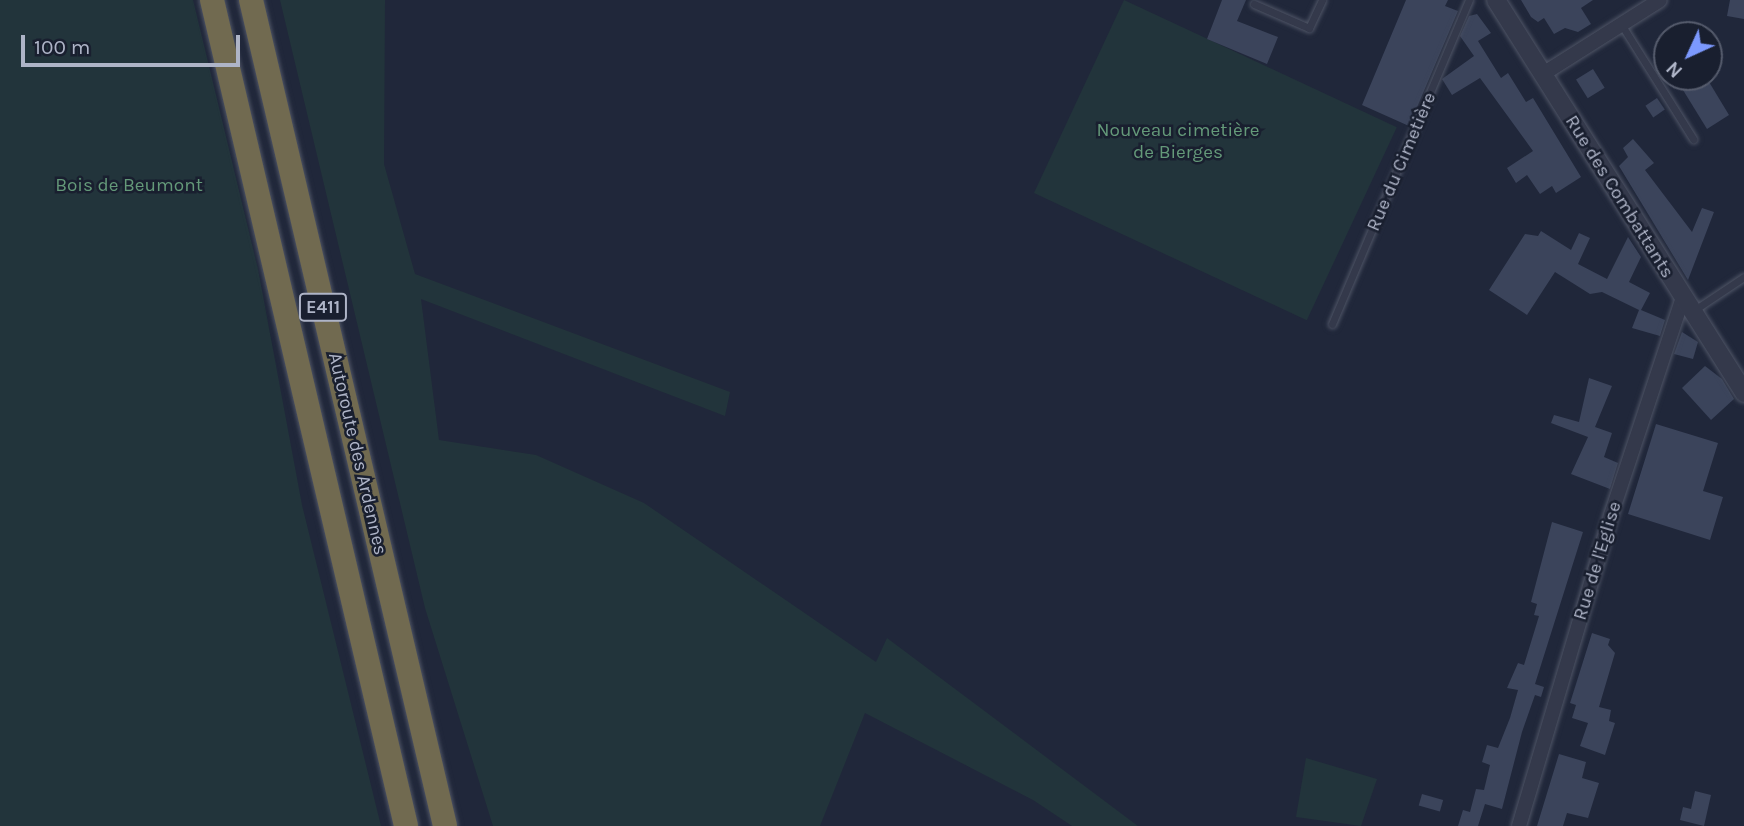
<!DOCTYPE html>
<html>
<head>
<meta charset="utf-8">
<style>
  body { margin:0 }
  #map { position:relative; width:1744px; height:826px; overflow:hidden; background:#20273a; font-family:Karla,sans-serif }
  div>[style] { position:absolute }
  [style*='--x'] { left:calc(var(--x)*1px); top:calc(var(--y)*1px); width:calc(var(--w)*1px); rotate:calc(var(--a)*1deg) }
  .green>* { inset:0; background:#22343b; transform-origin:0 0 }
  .building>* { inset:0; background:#3b445b; transform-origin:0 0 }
  .roads { filter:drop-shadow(0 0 2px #4e5465) drop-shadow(0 0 2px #4e5465) }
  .service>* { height:7px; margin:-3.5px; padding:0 3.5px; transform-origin:3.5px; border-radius:3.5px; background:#34394b }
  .minor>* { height:14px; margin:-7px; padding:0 7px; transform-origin:7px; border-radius:7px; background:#34394b }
  .tertiary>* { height:18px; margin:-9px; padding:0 9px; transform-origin:9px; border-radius:9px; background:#34394b }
  .motorway>* { height:24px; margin:-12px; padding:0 12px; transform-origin:12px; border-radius:12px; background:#716a50 }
  span { translate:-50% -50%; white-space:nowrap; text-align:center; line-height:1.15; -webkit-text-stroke:5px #191f2f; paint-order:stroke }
  .shield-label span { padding:2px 5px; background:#191f2f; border:2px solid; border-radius:5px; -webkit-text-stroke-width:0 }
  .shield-label { font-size:18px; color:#aeb4c7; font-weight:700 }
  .park-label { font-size:19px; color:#649979 }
  .street-label { font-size:19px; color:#aeb4c7 }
  .north { position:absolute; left:1653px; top:21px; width:70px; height:70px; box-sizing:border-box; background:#191f2f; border:2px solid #555b6c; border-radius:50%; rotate:225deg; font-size:19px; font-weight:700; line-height:28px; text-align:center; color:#aeb4c7 }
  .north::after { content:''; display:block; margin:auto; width:24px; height:32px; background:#7c99fe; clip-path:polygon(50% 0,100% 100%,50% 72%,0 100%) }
  .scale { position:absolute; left:21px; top:35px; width:219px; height:32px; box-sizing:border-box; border:4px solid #aeb4c7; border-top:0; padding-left:9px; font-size:21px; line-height:24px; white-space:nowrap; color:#aeb4c7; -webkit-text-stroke:5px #191f2f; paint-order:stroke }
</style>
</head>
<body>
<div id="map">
  <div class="green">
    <i style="clip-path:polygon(0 0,193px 0,258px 269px,302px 505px,381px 826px,0 826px)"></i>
    <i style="clip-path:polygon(280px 0,385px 0,384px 164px,415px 274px,730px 392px,725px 416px,421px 299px,439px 440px,536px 455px,644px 503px,876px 662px,887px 638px,1138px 826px,1072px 826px,1033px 800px,865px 713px,820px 826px,493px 826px,425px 608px)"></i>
    <i style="left:1124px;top:0;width:301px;height:213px;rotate:25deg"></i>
    <i style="clip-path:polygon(1306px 758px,1377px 779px,1361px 826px,1296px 817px)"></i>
  </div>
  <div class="building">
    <i style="clip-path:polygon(1222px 0,1246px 0,1237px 21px,1278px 37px,1267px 64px,1207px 39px)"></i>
    <i style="clip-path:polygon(1406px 0,1448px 0,1445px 6px,1458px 11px,1409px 126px,1362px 105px)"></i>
    <i style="clip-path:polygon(1521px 0,1593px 0,1581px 8px,1591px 24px,1578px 32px,1565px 28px,1554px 34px,1544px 18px,1538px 22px,1531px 17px)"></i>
    <i style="clip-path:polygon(1730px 0,1744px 0,1744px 19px,1727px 16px)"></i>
    <i style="clip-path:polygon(1477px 14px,1491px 33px,1478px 41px,1501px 78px,1508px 73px,1526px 102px,1533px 98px,1581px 177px,1556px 193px,1552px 186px,1540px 194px,1527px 175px,1516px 183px,1507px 168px,1533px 151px,1480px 78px,1452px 95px,1442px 79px,1474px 56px,1460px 36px,1469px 16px)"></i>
    <i style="left:1593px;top:69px;width:22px;height:20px;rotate:58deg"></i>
    <i style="clip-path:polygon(1675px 77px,1706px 77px,1729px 115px,1707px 129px)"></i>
    <i style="left:1657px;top:98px;width:14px;height:14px;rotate:56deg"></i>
    <i style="clip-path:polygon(1633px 139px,1654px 163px,1645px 170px,1692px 232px,1702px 208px,1714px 212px,1688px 280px,1619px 166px,1628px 157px,1623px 148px)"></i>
    <i style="clip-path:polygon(1541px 231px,1571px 250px,1579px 233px,1590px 238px,1578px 264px,1607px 279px,1628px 237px,1641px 257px,1629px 282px,1650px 293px,1641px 310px,1665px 320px,1660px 336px,1632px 328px,1639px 310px,1602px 292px,1590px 294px,1555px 272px,1527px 315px,1489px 290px,1525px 234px,1538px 236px)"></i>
    <i style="clip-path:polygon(1682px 332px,1698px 342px,1693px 359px,1674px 354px)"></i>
    <i style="clip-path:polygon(1705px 366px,1722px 379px,1734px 399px,1711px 420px,1682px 388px)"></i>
    <i style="clip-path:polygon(1589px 378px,1612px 386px,1595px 427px,1612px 433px,1604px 457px,1618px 463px,1610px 489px,1571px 474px,1588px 437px,1551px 423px,1554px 415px,1579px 422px)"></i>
    <i style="clip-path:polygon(1656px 424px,1718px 443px,1703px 491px,1723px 497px,1710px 540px,1628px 514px)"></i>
    <i style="clip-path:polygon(1552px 522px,1583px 532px,1535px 684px,1544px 687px,1541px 697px,1535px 695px,1522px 732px,1502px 809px,1485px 804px,1478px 826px,1458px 826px,1463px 810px,1470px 812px,1476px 789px,1484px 790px,1490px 765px,1482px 762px,1487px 745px,1498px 748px,1510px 718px,1518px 690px,1507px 688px,1518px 663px,1524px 665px,1539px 616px,1534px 615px,1537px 604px,1531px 602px)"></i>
    <i style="clip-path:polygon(1592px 633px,1610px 639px,1608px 645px,1615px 653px,1599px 707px,1611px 710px,1609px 721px,1615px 723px,1605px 755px,1580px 746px,1588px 723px,1572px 718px,1576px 705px,1570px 703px)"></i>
    <i style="clip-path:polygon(1559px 754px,1586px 762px,1582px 778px,1599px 783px,1588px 818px,1567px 813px,1563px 826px,1537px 826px)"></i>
    <i style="clip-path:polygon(1695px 791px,1711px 795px,1704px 826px,1680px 820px,1683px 807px,1691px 809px)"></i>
    <i style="left:1422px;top:794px;width:22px;height:12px;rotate:16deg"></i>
  </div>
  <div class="roads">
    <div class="service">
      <i style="--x:1254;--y:4;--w:60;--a:23.6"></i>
      <i style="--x:1309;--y:28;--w:31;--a:-65"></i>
      <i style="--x:1621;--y:24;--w:136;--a:57.9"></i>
      <i style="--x:1693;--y:311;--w:61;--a:-33.7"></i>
      <i style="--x:1332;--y:324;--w:352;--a:-67.1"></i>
    </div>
    <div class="minor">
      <i style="--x:1543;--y:74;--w:138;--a:-32.3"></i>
      <i style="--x:1519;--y:826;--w:324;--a:-73.5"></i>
      <i style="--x:1611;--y:515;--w:230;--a:-71.7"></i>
    </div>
    <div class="tertiary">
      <i style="--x:1496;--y:0;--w:465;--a:57.7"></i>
    </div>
    <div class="motorway">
      <i style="--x:212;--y:0;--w:848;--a:76.78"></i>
      <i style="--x:251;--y:0;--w:848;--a:76.78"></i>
    </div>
  </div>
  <div class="shield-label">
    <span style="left:323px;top:307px">E411</span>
  </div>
  <div class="park-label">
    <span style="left:1178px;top:142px">Nouveau cimetière<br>de Bierges</span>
    <span style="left:129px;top:186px">Bois de Beumont</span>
  </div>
  <div class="street-label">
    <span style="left:1402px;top:162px;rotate:-67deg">Rue du Cimetière</span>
    <span style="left:1619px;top:197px;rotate:58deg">Rue des Combattants</span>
    <span style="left:357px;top:454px;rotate:77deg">Autoroute des Ardennes</span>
    <span style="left:1598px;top:561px;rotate:-73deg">Rue de l'Eglise</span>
  </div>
  <div class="north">N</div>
  <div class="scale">100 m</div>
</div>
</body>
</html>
